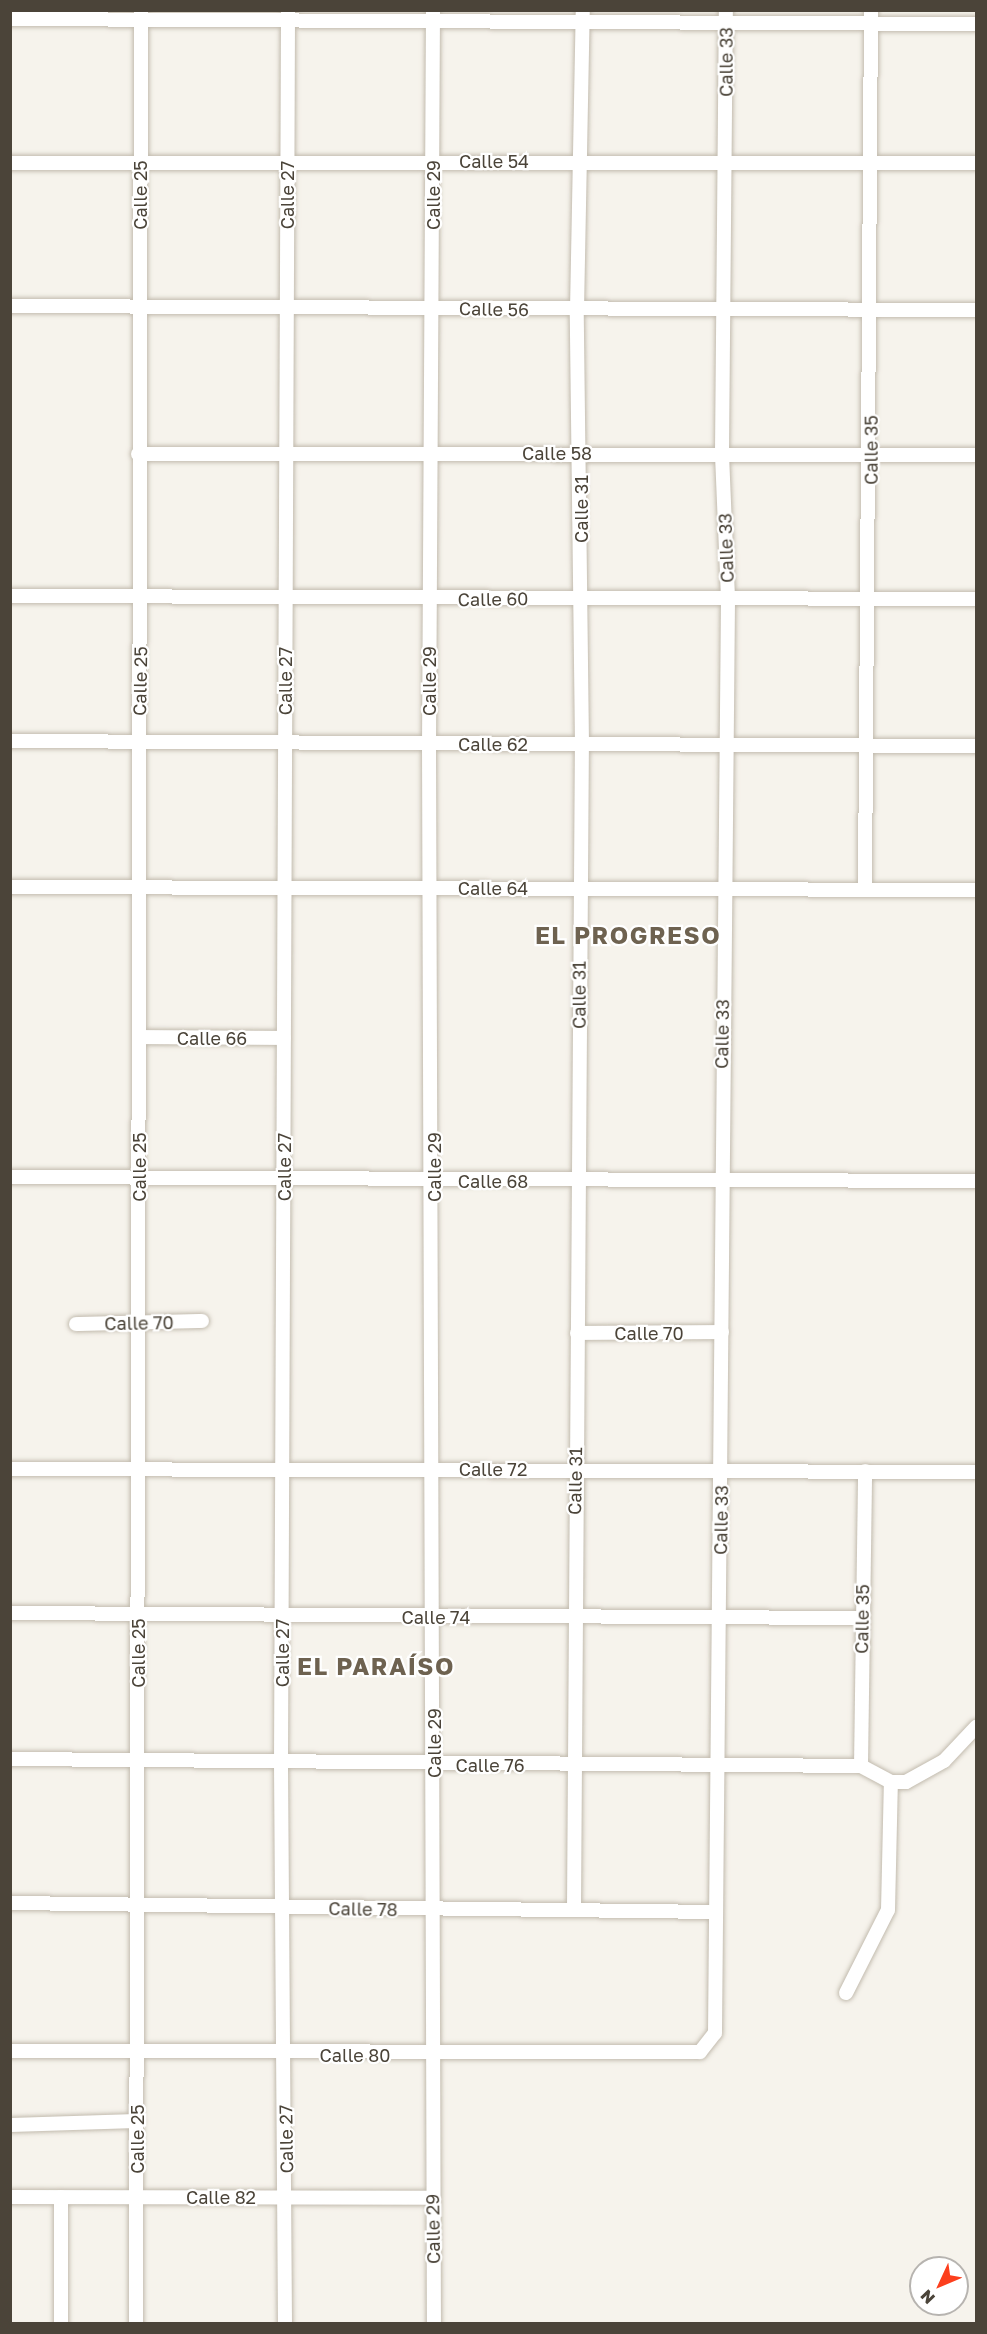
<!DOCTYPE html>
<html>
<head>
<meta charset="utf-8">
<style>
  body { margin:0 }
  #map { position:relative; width:987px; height:2334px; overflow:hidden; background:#f6f3ec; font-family:"Golos Text",sans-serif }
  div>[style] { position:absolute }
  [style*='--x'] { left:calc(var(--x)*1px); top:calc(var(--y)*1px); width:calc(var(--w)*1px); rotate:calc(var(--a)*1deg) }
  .roads { filter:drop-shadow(0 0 2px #c2bbae) drop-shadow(0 0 2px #c2bbae) }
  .minor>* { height:14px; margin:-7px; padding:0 7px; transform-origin:7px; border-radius:7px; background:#fff }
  span { translate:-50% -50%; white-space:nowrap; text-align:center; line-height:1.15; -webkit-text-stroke:4.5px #fff; paint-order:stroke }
  .street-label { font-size:18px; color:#4b4439 }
  .district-label { font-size:24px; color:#6e6250; font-weight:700; letter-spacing:1.5px }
  .frame { position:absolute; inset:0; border:12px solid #4b4439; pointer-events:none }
  .north { position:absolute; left:909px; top:2256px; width:60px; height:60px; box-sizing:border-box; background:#fff; border:2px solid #b7b4b0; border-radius:50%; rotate:226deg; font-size:16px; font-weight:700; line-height:24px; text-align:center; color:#4b4439 }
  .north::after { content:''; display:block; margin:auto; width:21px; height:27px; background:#fc3f1d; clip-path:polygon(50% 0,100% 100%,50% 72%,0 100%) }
</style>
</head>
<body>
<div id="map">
  <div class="roads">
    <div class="minor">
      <i style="--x:433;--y:10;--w:734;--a:90.31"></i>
      <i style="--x:429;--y:744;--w:1580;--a:89.82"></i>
      <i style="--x:10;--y:19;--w:966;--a:0.3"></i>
      <i style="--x:10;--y:163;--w:966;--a:0"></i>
      <i style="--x:10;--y:306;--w:966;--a:0.24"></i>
      <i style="--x:138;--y:454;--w:838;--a:0.07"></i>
      <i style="--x:10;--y:596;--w:966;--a:0.18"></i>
      <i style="--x:10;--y:741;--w:966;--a:0.3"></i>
      <i style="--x:10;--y:887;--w:966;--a:0.18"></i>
      <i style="--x:865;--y:889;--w:879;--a:-89.61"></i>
      <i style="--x:139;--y:1037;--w:145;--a:0.4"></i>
      <i style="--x:10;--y:1177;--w:966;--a:0.24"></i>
      <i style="--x:76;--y:1324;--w:126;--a:-1.4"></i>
      <i style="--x:577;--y:1333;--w:145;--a:-0.4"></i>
      <i style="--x:10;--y:1469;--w:966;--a:0.18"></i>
      <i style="--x:10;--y:1613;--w:852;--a:0.34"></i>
      <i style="--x:10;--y:1759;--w:851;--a:0.47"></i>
      <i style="--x:861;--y:1766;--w:34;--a:28"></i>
      <i style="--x:891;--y:1782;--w:15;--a:0"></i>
      <i style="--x:906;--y:1782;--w:43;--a:-28.9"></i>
      <i style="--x:944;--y:1761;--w:47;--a:-46.7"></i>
      <i style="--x:861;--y:1766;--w:295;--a:-89.2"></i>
      <i style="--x:10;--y:1903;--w:705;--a:0.73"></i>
      <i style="--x:574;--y:1908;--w:1164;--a:-89.61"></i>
      <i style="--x:582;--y:744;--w:434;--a:-90.7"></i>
      <i style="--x:577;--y:310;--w:300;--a:-88.9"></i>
      <i style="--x:846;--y:1993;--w:93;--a:-63.2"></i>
      <i style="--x:888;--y:1910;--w:128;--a:-88.7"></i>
      <i style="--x:10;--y:2051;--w:690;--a:0.08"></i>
      <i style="--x:700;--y:2052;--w:24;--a:-52"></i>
      <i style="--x:715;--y:2033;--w:1435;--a:-89.48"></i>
      <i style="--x:728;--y:598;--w:145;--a:-92.4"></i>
      <i style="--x:722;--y:453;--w:443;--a:-89.5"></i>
      <i style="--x:10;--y:2125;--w:127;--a:-1.8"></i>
      <i style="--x:10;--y:2197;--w:422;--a:0.1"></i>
      <i style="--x:61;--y:2197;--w:127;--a:90"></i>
      <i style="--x:136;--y:2324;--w:2314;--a:-89.88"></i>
      <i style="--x:285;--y:2324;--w:560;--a:-90.41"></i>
      <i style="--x:281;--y:1764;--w:1754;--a:-89.77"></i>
    </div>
  </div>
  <div class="street-label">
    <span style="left:726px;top:62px;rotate:-90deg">Calle 33</span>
    <span style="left:494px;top:161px">Calle 54</span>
    <span style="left:140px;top:195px;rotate:-90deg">Calle 25</span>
    <span style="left:287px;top:195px;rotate:-90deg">Calle 27</span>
    <span style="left:433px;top:195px;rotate:-90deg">Calle 29</span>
    <span style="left:494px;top:309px;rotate:1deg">Calle 56</span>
    <span style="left:871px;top:450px;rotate:-90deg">Calle 35</span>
    <span style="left:557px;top:453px">Calle 58</span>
    <span style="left:581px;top:509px;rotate:-90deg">Calle 31</span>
    <span style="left:726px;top:548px;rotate:-92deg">Calle 33</span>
    <span style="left:493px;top:599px;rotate:-1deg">Calle 60</span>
    <span style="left:140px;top:681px;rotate:-89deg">Calle 25</span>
    <span style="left:285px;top:681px;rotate:-90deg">Calle 27</span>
    <span style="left:429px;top:681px;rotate:-90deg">Calle 29</span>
    <span style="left:493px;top:744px">Calle 62</span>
    <span style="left:493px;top:888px">Calle 64</span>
    <span style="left:579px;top:995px;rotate:-90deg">Calle 31</span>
    <span style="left:722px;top:1034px;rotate:-89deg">Calle 33</span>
    <span style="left:212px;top:1038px">Calle 66</span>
    <span style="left:139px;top:1167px;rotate:-90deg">Calle 25</span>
    <span style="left:284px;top:1167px;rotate:-90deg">Calle 27</span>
    <span style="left:434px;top:1167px;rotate:-90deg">Calle 29</span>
    <span style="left:493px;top:1181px">Calle 68</span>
    <span style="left:139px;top:1323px;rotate:-1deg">Calle 70</span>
    <span style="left:649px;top:1333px">Calle 70</span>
    <span style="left:493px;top:1469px">Calle 72</span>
    <span style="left:575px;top:1481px;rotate:-89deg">Calle 31</span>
    <span style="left:721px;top:1520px;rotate:-89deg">Calle 33</span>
    <span style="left:436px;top:1617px">Calle 74</span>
    <span style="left:862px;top:1619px;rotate:-89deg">Calle 35</span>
    <span style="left:138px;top:1653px;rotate:-90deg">Calle 25</span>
    <span style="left:282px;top:1653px;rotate:-90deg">Calle 27</span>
    <span style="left:434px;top:1743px;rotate:-90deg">Calle 29</span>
    <span style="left:490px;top:1765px">Calle 76</span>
    <span style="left:363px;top:1909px;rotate:1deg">Calle 78</span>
    <span style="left:355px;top:2055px">Calle 80</span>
    <span style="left:137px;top:2139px;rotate:-90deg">Calle 25</span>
    <span style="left:286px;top:2139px;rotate:-91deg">Calle 27</span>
    <span style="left:221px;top:2197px">Calle 82</span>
    <span style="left:433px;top:2229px;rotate:-91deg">Calle 29</span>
  </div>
  <div class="district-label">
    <span style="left:628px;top:935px">EL PROGRESO</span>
    <span style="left:376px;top:1666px">EL PARAÍSO</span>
  </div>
  <div class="frame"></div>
  <div class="north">N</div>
</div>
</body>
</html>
